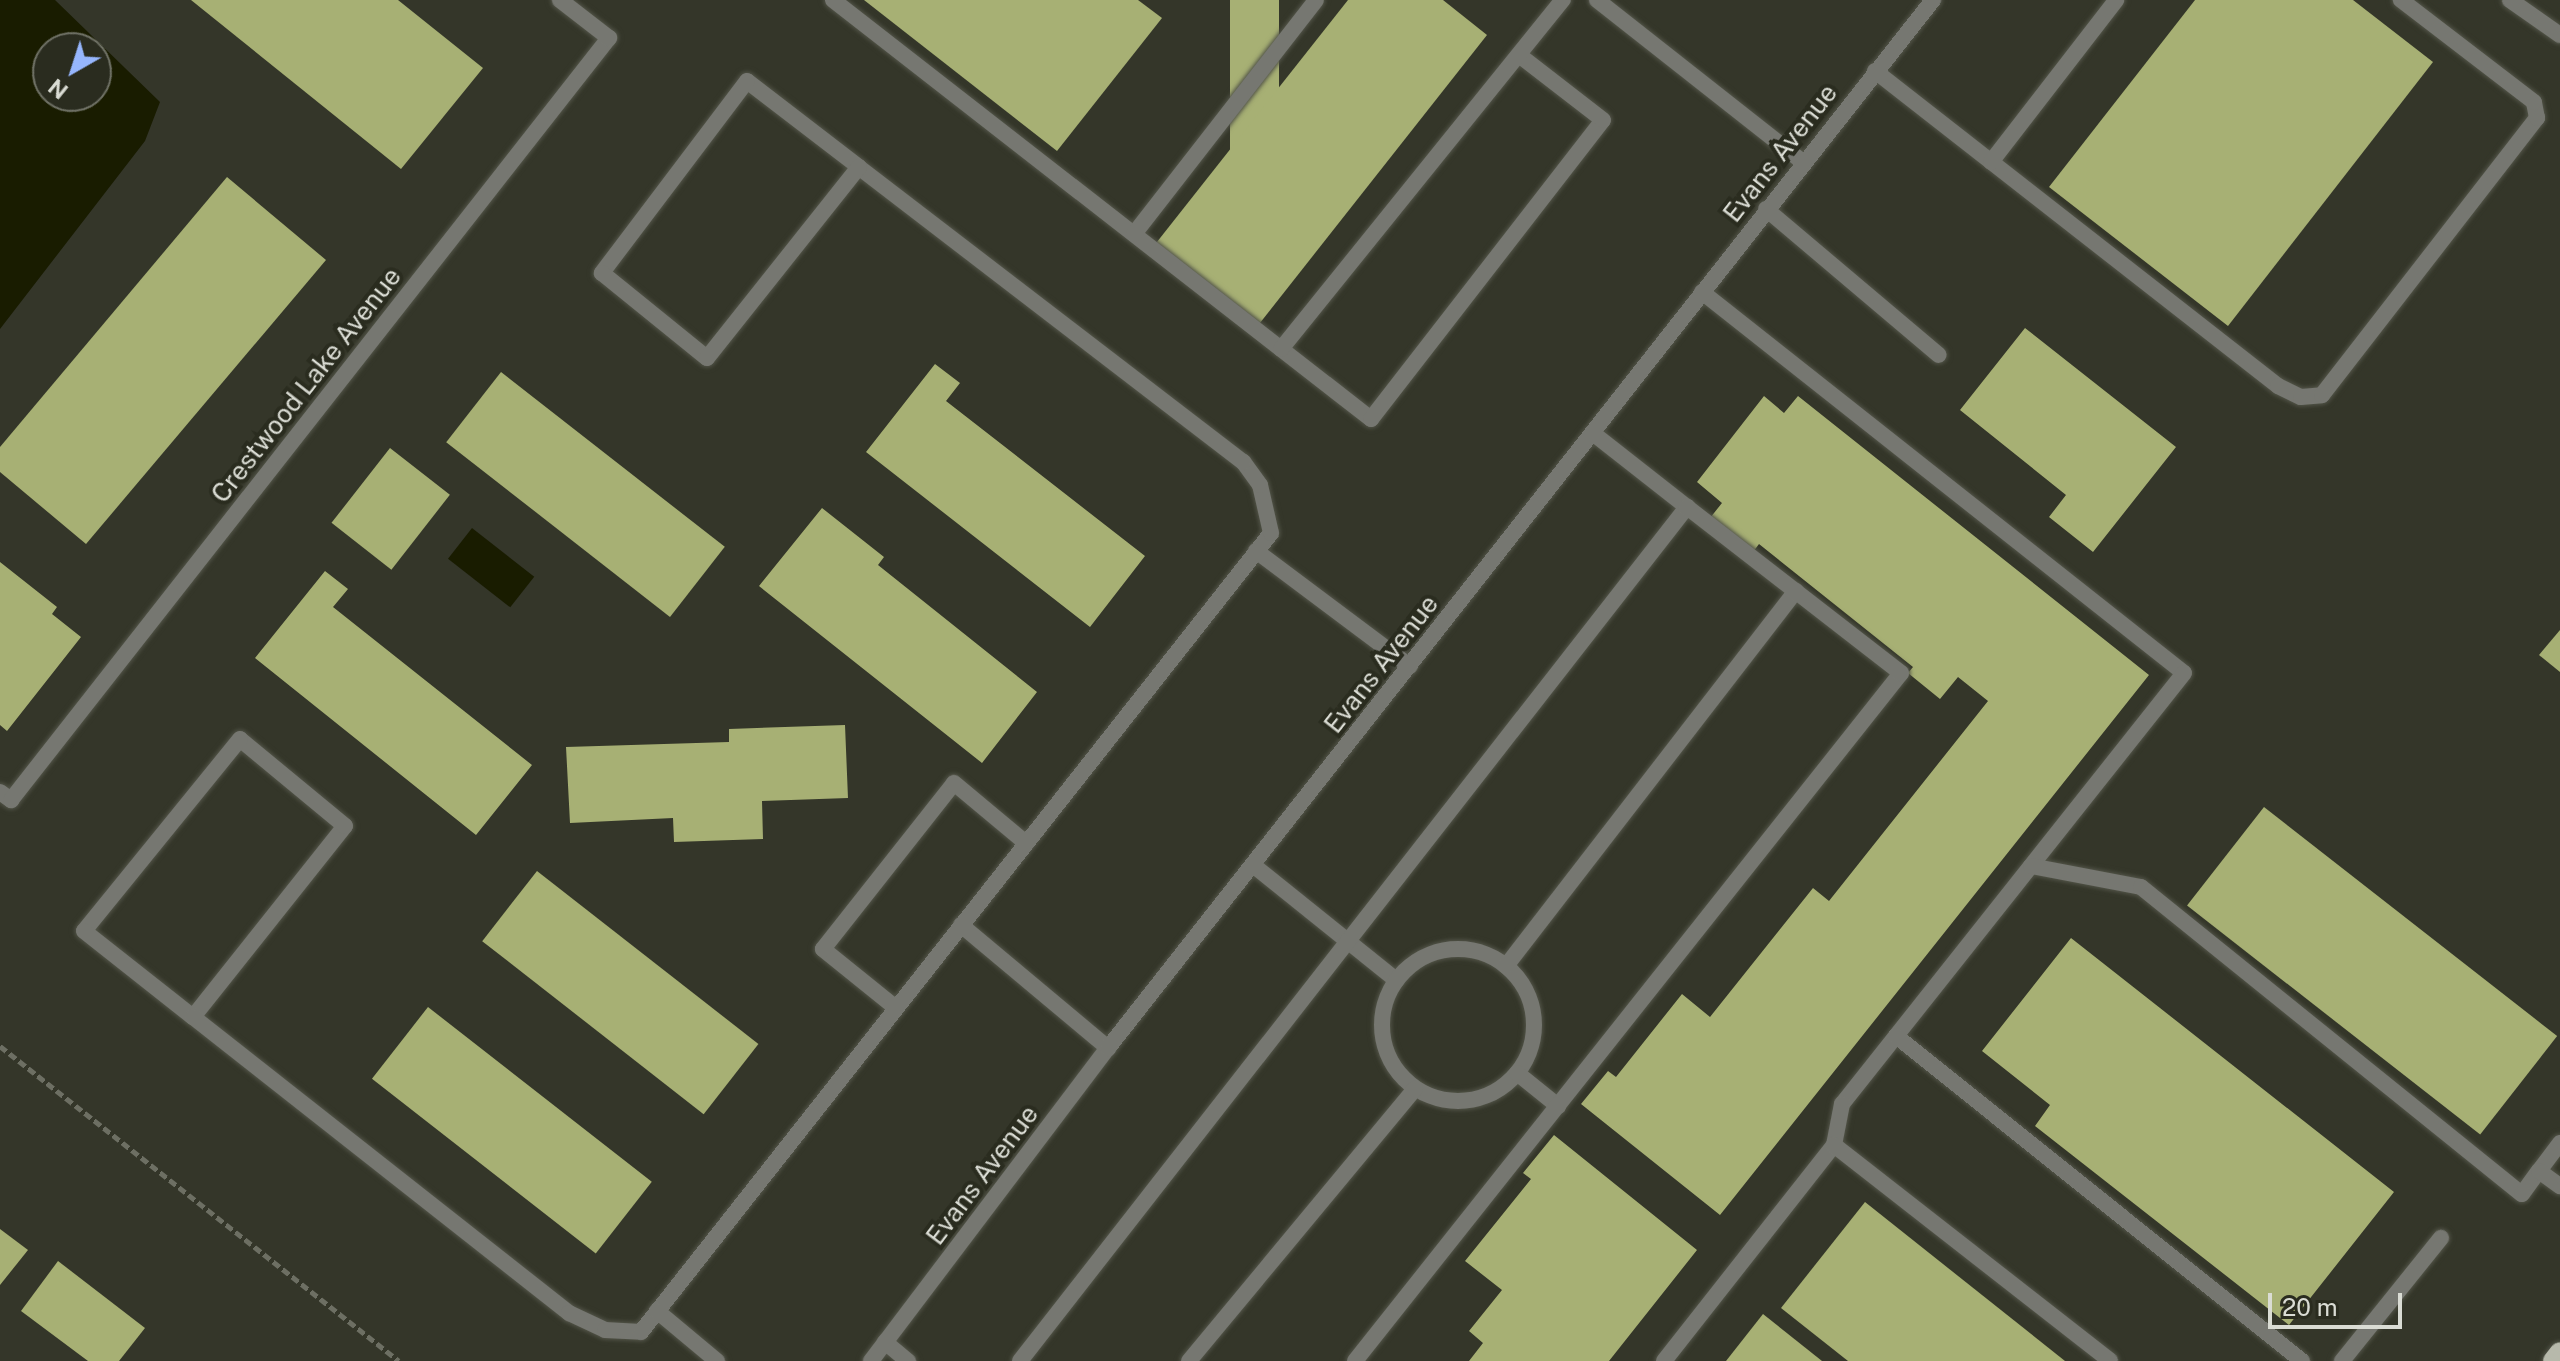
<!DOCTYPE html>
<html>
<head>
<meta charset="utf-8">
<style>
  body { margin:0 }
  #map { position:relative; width:2560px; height:1361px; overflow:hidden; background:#343629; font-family:"Public Sans",sans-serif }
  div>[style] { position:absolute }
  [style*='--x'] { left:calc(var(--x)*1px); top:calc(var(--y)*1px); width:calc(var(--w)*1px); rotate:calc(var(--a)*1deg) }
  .water>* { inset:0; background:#191c00; transform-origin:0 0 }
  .building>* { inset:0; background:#a7b074; transform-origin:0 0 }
  .path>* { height:5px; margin-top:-2.5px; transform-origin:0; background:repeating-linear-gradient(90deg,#6d6f63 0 8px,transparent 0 12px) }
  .roads { filter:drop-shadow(0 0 2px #525448) drop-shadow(0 0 2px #525448) }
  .service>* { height:16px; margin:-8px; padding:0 8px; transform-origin:8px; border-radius:8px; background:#767771 }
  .service>.ring { margin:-8px; padding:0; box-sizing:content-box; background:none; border:16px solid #767771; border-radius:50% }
  .minor>* { height:16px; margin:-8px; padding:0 8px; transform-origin:8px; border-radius:8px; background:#767771 }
  .tertiary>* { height:16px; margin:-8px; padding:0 8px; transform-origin:8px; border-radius:8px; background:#767771 }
  .primary>* { height:20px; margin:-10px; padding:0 10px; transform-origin:10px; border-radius:10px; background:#b7b9ab }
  span { translate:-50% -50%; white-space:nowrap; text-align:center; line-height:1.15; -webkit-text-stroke:8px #2a2c1f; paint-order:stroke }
  .street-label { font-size:26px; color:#dadcd4 }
  .north { position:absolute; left:32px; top:32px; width:80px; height:80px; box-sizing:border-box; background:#2a2c1f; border:2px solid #707267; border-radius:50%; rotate:219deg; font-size:22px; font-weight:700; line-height:32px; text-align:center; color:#dadcd4 }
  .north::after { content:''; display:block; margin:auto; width:28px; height:36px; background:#96b6fd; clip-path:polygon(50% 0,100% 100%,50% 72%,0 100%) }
  .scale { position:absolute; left:2268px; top:1293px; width:134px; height:36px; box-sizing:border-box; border:4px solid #dadcd4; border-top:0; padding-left:10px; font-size:24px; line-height:28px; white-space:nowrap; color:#dadcd4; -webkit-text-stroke:6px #2a2c1f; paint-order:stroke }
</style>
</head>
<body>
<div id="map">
  <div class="water">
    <i style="clip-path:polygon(evenodd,0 0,55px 0,160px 102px,145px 141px,0 329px,0 0,96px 48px,96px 96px,48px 96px,48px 48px,96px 48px)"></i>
    <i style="left:472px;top:528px;width:79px;height:39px;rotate:38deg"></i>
  </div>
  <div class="building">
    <i style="clip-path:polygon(191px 0,398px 0,483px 68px,401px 169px)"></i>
    <i style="clip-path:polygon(864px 0,1138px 0,1162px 18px,1057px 151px)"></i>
    <i style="left:1230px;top:0;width:49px;height:196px"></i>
    <i style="clip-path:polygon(1348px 0,1443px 0,1487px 35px,1256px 328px,1153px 247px)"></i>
    <i style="clip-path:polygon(2195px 0,2353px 0,2433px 62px,2228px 326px,2049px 187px)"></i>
    <i style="clip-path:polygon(227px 177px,326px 260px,86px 544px,0 472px,0 447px)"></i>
    <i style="clip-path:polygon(2025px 328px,2176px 447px,2093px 552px,2049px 517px,2066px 495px,1960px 410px)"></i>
    <i style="clip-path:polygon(935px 364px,960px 383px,946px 401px,1145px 556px,1090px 627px,866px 452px)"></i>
    <i style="left:501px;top:372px;width:284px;height:89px;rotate:38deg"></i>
    <i style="clip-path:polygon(1764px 396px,1784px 413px,1798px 396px,2149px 675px,1720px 1215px,1581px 1104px,1608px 1071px,1616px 1077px,1682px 994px,1710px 1017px,1813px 888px,1829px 901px,1988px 701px,1958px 677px,1940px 699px,1908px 673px,1913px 667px,1759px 544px,1753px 552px,1710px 518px,1722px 503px,1697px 482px)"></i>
    <i style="left:390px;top:448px;width:76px;height:95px;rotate:38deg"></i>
    <i style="clip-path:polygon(822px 508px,884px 557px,878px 565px,1037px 692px,982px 763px,759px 586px)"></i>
    <i style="clip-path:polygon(0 562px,57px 607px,52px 614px,81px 637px,7px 731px,0 725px)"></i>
    <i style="clip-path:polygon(325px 571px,348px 589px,333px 607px,532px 765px,476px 835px,255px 658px)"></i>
    <i style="clip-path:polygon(2560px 630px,2560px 672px,2539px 655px)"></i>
    <i style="clip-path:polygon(845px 725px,848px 798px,762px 801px,763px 839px,674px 842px,673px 818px,570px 823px,566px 747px,729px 742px,729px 729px)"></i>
    <i style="left:2264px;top:807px;width:372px;height:125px;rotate:38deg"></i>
    <i style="left:537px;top:871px;width:281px;height:89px;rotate:38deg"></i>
    <i style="clip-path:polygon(2071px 938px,2394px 1192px,2289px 1325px,2035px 1126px,2050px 1105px,1982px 1051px)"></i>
    <i style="left:428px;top:1007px;width:284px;height:91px;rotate:38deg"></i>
    <i style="clip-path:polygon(1554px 1135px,1697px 1250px,1609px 1361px,1469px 1361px,1483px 1343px,1469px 1331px,1502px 1290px,1465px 1261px,1531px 1179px,1523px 1173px)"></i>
    <i style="clip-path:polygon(1865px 1202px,2065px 1361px,1848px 1361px,1781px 1308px)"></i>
    <i style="clip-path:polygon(0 1229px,28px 1250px,0 1285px)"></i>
    <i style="clip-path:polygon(58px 1261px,145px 1328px,119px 1361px,88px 1361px,21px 1311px)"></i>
    <i style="clip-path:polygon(1763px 1314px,1822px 1361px,1726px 1361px)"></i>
  </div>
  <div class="path">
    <i style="--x:0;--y:1046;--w:508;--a:38.29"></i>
  </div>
  <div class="roads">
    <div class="service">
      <i style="--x:833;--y:0;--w:682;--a:37.91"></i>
      <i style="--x:1371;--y:419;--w:378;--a:-52.2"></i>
      <i style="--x:1603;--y:120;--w:106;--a:-142.3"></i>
      <i style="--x:2510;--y:0;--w:61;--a:35"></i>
      <i style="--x:1875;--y:71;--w:512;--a:38.01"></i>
      <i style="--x:2278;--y:386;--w:25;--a:26"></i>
      <i style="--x:2301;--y:397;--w:21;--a:-5"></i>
      <i style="--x:2322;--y:395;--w:351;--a:-52.2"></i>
      <i style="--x:2537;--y:118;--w:16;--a:-101"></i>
      <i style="--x:2534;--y:102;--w:168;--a:-142.5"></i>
      <i style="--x:1991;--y:162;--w:205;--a:-52.3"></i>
      <i style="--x:1766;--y:209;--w:226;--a:40.2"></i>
      <i style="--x:1134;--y:234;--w:296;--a:-52.1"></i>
      <i style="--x:1702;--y:292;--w:614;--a:38.32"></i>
      <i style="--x:2184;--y:673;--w:550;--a:128.43"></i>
      <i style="--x:1842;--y:1104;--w:42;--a:101"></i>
      <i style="--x:1281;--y:349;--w:449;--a:-51.1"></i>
      <i style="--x:1256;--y:551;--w:192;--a:36.8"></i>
      <i style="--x:0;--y:792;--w:14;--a:36"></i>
      <i style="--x:11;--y:800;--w:969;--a:-51.88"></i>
      <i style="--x:609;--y:38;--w:62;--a:-142.2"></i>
      <i style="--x:1253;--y:865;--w:184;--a:38.8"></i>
      <i style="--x:2031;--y:866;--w:112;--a:10.8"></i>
      <i style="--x:2141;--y:887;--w:489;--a:38.9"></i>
      <i style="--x:2522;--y:1194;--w:29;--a:-54"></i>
      <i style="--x:961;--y:925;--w:192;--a:39.9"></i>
      <i class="ring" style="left:1382px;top:949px;width:136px;height:136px"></i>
      <i style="--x:1506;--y:966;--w:474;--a:-52.3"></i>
      <i style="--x:896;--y:1008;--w:94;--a:-141.1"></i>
      <i style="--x:823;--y:949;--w:211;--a:-51.7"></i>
      <i style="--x:954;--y:783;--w:94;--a:39.8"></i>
      <i style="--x:193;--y:1017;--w:244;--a:-51.5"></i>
      <i style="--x:345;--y:826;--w:136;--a:-140.4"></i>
      <i style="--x:240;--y:739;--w:247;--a:129.1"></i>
      <i style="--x:84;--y:931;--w:139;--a:38.3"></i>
      <i style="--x:193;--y:1017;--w:479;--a:38.2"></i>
      <i style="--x:569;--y:1313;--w:40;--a:25"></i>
      <i style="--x:605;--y:1330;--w:36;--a:3"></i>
      <i style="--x:641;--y:1332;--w:1017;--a:-51.74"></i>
      <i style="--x:1271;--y:533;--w:49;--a:-102.9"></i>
      <i style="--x:1260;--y:485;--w:29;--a:-126"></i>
      <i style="--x:1243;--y:462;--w:484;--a:-142.5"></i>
      <i style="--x:859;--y:167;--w:141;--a:-142.5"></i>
      <i style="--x:747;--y:81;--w:241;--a:127.1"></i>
      <i style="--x:602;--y:273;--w:135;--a:39"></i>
      <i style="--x:707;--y:358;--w:244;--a:-51.5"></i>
      <i style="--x:1896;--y:1036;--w:520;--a:38.68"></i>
      <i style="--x:1517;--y:1073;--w:53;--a:38.8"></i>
      <i style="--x:2560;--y:1143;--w:35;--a:127"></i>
      <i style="--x:2539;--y:1171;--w:26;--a:36"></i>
      <i style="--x:657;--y:1311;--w:78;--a:39.8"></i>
      <i style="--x:885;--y:1342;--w:30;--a:40"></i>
      <i style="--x:1020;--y:1361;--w:1084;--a:-52.01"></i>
      <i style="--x:1687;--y:507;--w:118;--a:-141.9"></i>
      <i style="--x:1189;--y:1361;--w:354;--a:-50.3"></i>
      <i style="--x:1355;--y:1361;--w:878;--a:-51.56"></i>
      <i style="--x:1901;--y:673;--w:271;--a:-142.2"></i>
      <i style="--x:1664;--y:1361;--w:275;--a:-51.8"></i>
      <i style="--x:1834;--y:1145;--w:350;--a:38"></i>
      <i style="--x:2342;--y:1361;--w:158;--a:-51.2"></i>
    </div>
    <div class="minor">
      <i style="--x:1597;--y:0;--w:262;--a:38.2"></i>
    </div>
    <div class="tertiary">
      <i style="--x:871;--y:1361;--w:393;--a:-52.9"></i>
      <i style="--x:1108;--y:1048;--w:1334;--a:-51.79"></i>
    </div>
    <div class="primary">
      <i style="--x:2553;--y:1361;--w:11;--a:-52"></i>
    </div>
  </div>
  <div class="street-label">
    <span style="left:1780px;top:153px;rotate:-52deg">Evans Avenue</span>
    <span style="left:306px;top:385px;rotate:-52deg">Crestwood Lake Avenue</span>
    <span style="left:1381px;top:664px;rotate:-52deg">Evans Avenue</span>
    <span style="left:982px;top:1175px;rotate:-53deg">Evans Avenue</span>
  </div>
  <div class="north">N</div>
  <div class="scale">20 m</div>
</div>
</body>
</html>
